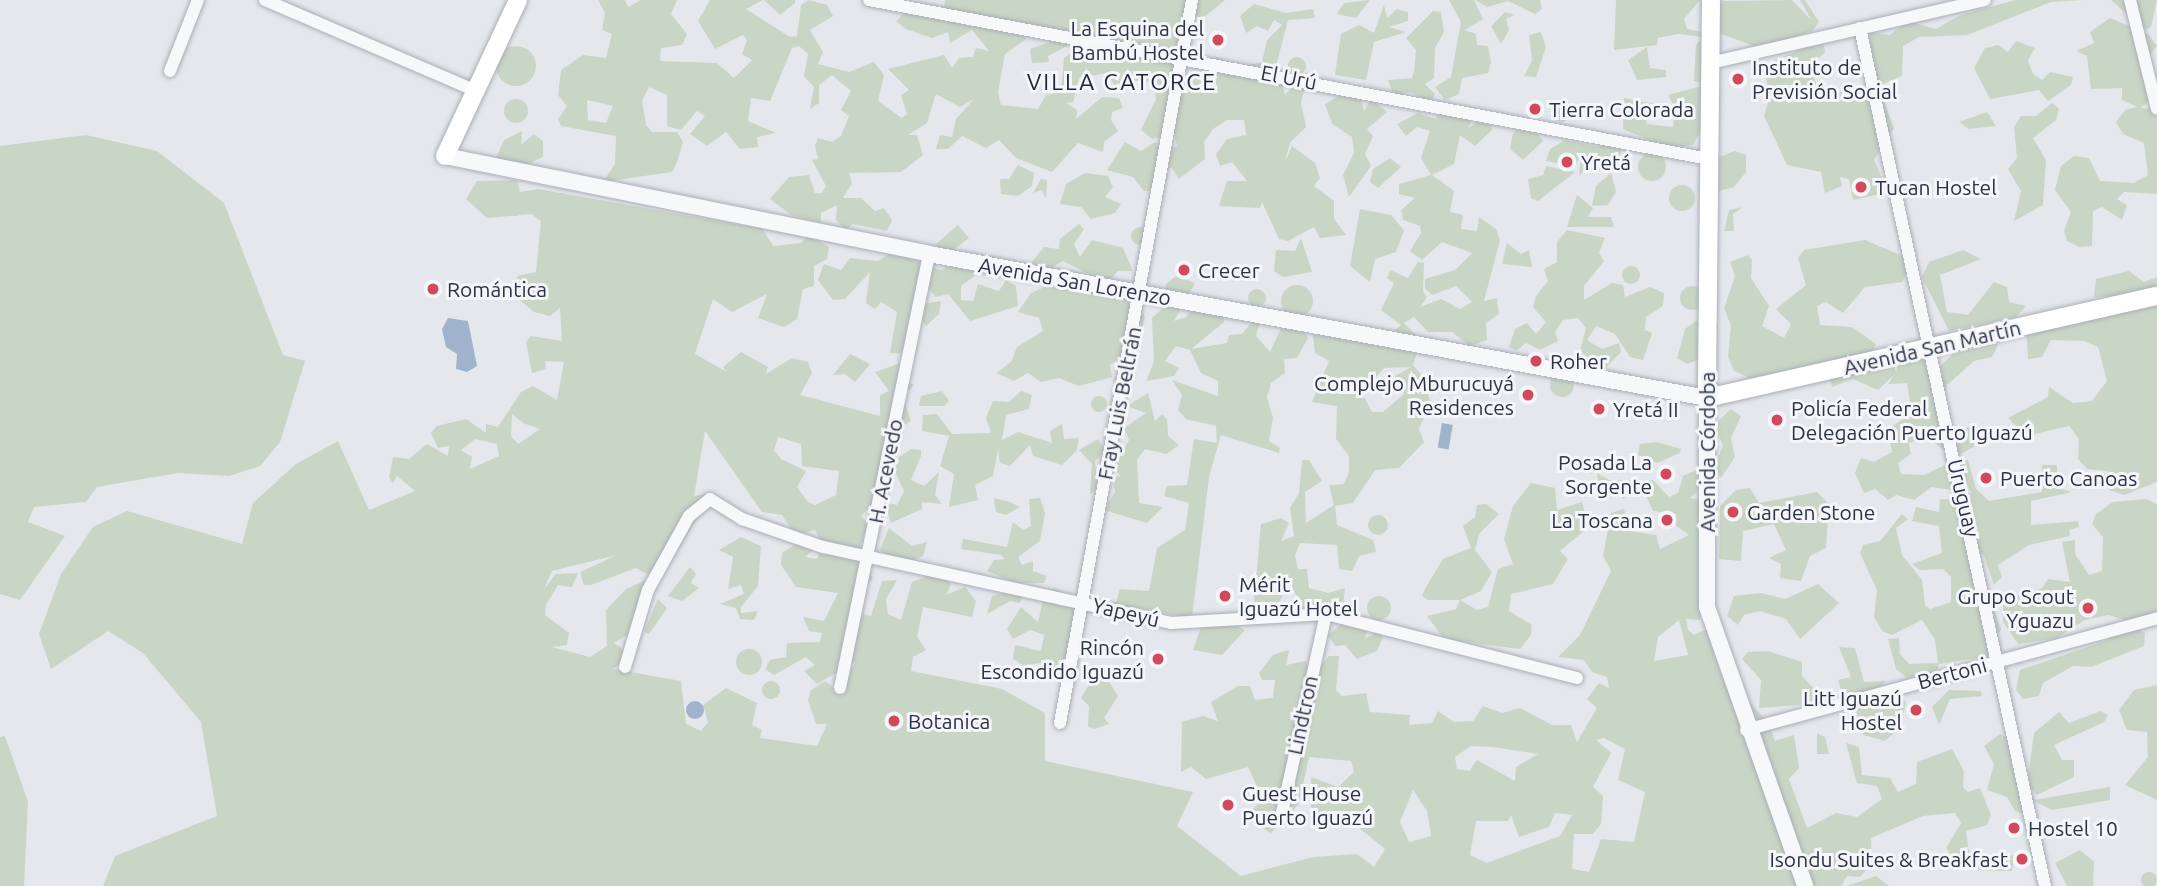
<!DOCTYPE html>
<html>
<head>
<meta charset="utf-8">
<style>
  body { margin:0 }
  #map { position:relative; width:2157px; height:886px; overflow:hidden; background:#e4e7ec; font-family:Ubuntu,sans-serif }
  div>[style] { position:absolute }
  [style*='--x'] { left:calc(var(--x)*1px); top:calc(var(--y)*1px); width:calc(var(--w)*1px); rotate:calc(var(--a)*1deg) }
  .green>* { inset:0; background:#c9d6c5 }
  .round { border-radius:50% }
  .water>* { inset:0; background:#9fb4cc; transform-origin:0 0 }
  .roads { filter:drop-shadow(0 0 2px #a9aeb7) drop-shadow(0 0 2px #a9aeb7) }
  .minor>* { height:12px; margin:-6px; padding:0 6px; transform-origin:6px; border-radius:6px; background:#f7f8fa }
  .tertiary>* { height:16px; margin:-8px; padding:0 8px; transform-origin:8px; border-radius:8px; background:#f7f8fa }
  .secondary>* { height:18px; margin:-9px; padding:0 9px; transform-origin:9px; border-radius:9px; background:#fff }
  .dots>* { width:19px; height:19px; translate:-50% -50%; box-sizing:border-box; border:4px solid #f4f6f9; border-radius:50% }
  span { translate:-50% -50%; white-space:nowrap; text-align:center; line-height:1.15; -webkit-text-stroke:6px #f4f6f9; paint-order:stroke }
  .poi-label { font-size:21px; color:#2b3445 }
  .right { translate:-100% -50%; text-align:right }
  .left { translate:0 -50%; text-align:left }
  .street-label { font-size:21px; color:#2b3445 }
  .neighbourhood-label { font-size:23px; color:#1d2536; letter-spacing:2px }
</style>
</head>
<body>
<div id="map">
  <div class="green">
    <i style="clip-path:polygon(evenodd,598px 0,625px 0,628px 7px,641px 0,677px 0,671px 14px,687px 34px,682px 45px,661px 48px,660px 61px,717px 63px,734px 78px,752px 60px,742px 54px,747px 40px,743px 35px,715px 49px,698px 21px,710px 0,763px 0,746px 9px,790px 37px,797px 36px,801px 5px,809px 0,827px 5px,833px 16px,810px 30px,823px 52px,818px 64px,849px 72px,874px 62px,884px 75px,878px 101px,902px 118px,907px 114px,901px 95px,909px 90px,888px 69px,944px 55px,952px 68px,959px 58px,973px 57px,976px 48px,989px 51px,972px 30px,950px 43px,948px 32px,932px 38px,906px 29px,896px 21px,909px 9px,944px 9px,945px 0,1192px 0,1180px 22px,1192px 39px,1171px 49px,1028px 29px,1025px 40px,1005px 54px,998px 92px,1001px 105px,1038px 109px,1046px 95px,1061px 92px,1064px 58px,1082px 45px,1086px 51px,1101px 44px,1163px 55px,1178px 51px,1177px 89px,1217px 57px,1239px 67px,1262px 62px,1267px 40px,1282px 25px,1274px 20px,1268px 31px,1257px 26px,1246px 33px,1240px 16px,1254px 4px,1286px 13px,1313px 9px,1315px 18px,1288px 20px,1276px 66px,1255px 66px,1254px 73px,1282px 84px,1285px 95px,1294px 85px,1305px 88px,1301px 102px,1306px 127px,1290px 143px,1285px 162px,1292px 146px,1315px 163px,1320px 178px,1314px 186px,1334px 201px,1334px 219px,1346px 235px,1320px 238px,1314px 227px,1288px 241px,1279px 239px,1262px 202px,1260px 208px,1219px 206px,1227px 181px,1247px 181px,1232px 162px,1220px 166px,1216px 154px,1227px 139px,1246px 135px,1244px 120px,1227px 120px,1213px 129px,1204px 142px,1205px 159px,1179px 179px,1172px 168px,1161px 166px,1168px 178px,1162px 189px,1144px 191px,1133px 177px,1107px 170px,1125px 142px,1141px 151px,1155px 142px,1168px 150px,1177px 146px,1174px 133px,1152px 139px,1141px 130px,1156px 99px,1155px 83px,1130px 80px,1120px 92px,1106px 73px,1079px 78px,1073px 102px,1066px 103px,1077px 110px,1076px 119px,1102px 97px,1119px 98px,1123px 108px,1112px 112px,1111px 120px,1118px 131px,1104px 142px,1103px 152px,1078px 143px,1052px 172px,1016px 158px,999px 140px,986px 148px,962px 136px,948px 149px,936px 149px,940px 135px,952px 137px,956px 119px,974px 99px,960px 107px,936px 94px,927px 123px,908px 135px,917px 135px,923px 155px,901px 172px,849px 173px,852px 183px,843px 198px,861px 198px,875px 211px,884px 208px,892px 220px,887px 231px,853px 224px,846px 230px,836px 220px,837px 205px,821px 213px,821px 223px,791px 215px,770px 199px,789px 177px,809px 175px,815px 193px,822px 193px,826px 186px,812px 160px,818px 159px,815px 146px,818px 138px,832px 142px,841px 136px,849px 116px,841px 110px,851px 91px,832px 75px,819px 85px,819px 103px,810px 109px,814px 87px,804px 76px,808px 54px,799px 46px,792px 48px,770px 101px,751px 98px,748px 121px,776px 133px,757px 137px,758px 147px,740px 149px,726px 132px,707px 146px,690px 134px,705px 116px,697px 111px,681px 130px,667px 126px,667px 95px,649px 87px,642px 101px,646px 125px,652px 132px,677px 132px,683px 142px,677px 162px,672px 172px,603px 182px,615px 164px,616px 136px,561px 126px,558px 119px,567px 106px,558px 95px,561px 70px,583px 55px,606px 58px,612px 34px,602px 30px,605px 13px,598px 0,587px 100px,613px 106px,606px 123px,588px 120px,587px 100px)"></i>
    <i style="clip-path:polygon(764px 0,795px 0,795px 3px,780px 15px)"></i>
    <i style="clip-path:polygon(1197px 0,1225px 0,1201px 20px,1194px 13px)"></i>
    <i style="clip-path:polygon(1370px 0,1356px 18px,1337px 14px,1344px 3px)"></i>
    <i style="clip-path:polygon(1449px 0,1474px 0,1483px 19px,1465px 30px,1476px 34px,1477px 45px,1488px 46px,1491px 62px,1488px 73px,1462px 78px,1459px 94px,1445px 100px,1435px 87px,1451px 77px,1461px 22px)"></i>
    <i style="clip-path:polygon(1475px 0,1540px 0,1542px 9px,1535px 14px,1508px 1px,1487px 7px)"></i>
    <i style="clip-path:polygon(1616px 0,1700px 0,1684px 19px,1687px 29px,1711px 34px,1705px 84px,1694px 81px,1696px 45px,1703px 37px,1678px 34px,1658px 38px,1657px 45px,1614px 50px)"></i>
    <i style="clip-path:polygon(1792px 0,1812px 21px,1800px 0,1805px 0,1819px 22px,1812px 31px,1759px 48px,1716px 32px,1711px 11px,1723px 1px)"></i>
    <i style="clip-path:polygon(2016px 0,2082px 0,2051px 2px,1967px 35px,1919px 37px,1903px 46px,1902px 76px,1878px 86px,1894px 128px,1874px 160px,1886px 187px,1879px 194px,1853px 200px,1849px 179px,1840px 177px,1842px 186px,1825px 193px,1821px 172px,1787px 165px,1764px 116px,1770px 96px,1765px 74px,1774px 60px,1823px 41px,1825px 52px,1811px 66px,1819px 94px,1853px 91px,1868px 86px,1870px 32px,1890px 35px,1908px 21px,1936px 29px,1960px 15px)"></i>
    <i style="clip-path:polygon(2111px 0,2157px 0,2151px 27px,2145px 30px)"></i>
    <i style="clip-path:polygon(1384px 5px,1387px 18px,1397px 9px,1408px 12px,1408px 21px,1389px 27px,1406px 32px,1374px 42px,1366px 80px,1335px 75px,1341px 34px,1359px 25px,1374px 33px)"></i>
    <i style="clip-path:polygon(1433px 11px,1441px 12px,1444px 32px,1435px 48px,1434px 78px,1425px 84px,1435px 94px,1431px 102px,1410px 92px,1394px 96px,1388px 80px,1412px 78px,1414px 72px,1416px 50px,1406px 38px)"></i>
    <i style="clip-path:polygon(1505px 12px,1514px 15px,1506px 19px,1509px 30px,1501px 44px,1491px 26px)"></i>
    <i style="clip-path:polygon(2110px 18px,2148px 34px,2157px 46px,2145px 61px,2157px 96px,2140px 108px,2157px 109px,2157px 194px,2124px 192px,2117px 199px,2127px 205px,2122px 220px,2102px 207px,2093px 211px,2092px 246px,2079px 247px,2067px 241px,2064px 231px,2071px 212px,2055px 190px,2061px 166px,2074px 156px,2089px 158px,2100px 181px,2134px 183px,2148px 175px,2144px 143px,2123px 134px,2116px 122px,2125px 110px,2137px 107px,2122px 100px,2122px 88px,2091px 89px,2087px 56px,2076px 51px,2094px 43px,2090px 32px)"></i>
    <i style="clip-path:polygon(1541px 32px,1546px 47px,1536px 77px,1524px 76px,1532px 61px,1529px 35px)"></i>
    <i style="clip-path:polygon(1052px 41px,1071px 44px,1048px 56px,1049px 62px,1032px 63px,1030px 49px)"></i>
    <i style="clip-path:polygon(2016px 41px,2035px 48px,2028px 61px,2033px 74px,2042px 80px,2050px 72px,2073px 77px,2071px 85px,2048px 101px,2039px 90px,1990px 99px,1974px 68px,1985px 48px,1998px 45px,2008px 52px)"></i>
    <i class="round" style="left:496px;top:46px;width:40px;height:40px"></i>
    <i style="clip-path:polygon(1647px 47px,1650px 68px,1666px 70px,1666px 77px,1637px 80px,1628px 60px)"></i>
    <i class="round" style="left:1288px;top:57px;width:18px;height:18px"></i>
    <i style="clip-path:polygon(1357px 85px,1364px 111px,1371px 99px,1387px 112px,1367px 129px,1373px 136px,1365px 154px,1371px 166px,1349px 197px,1343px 175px,1354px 153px,1352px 137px,1332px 124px,1325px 104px)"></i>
    <i style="clip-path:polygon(1702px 86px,1703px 126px,1693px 145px,1667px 148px,1623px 129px,1624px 98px,1660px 105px,1659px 116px,1645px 115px,1647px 124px,1673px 127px,1675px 108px,1668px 95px)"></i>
    <i class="round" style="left:504px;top:99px;width:24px;height:24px"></i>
    <i style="clip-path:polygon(2052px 103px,2059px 109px,2056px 120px,2033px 138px,2046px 160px,2043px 205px,2014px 221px,2021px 191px,2008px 169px,2017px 158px,2014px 127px,2021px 116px,2036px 116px)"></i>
    <i class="round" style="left:1553px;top:106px;width:16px;height:16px"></i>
    <i style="clip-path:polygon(evenodd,1471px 107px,1476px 111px,1468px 128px,1477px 122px,1491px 123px,1492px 130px,1475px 146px,1460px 135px,1454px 164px,1432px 175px,1454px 191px,1450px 212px,1463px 215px,1461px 229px,1477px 231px,1479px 217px,1496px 229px,1500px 240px,1484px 301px,1497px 298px,1499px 314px,1486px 323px,1487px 340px,1470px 346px,1452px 332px,1428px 332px,1414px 317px,1404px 323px,1421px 340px,1413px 365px,1426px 380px,1430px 403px,1419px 429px,1424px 442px,1399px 468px,1375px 470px,1353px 503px,1335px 506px,1337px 525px,1373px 540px,1376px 552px,1359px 556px,1352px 571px,1339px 569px,1337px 545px,1300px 543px,1295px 555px,1298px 569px,1307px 569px,1309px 588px,1328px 593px,1345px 588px,1343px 606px,1303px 612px,1290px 581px,1277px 607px,1253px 613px,1261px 524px,1281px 518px,1289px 523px,1281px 541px,1294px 536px,1290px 508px,1299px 493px,1302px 460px,1309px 460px,1322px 481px,1305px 492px,1306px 523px,1334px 505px,1329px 485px,1344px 484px,1349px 472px,1349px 456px,1336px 439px,1337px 406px,1312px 402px,1329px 361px,1315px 353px,1313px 335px,1325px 327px,1361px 333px,1375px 347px,1401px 325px,1381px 310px,1394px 283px,1387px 278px,1390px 270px,1408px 278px,1418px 262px,1424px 263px,1423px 291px,1427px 297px,1420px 307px,1441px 299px,1460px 309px,1472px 302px,1456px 286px,1432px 295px,1425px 288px,1425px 279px,1455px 270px,1472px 253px,1442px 242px,1422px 260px,1410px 251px,1421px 233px,1420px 226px,1403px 220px,1401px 210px,1415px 198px,1399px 194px,1399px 184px,1431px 175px,1421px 158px,1430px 131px,1417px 127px,1406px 136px,1397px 124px,1418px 113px,1436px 119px,1437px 113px,1471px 107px,1411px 367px,1395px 376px,1404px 394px,1383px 412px,1372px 412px,1362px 393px,1384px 368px,1411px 367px)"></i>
    <i style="clip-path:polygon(1987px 112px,1996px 126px,1969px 129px,1959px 122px)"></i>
    <i style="clip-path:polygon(1527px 117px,1543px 141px,1523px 160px,1510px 149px,1513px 133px)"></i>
    <i style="clip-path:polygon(522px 131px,521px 145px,534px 134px,543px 141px,543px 157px,523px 166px,496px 158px,504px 140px)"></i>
    <i style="clip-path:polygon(86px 135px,157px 151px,224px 203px,283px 355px,305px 361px,280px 442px,260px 466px,229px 476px,178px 473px,97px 487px,86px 502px,34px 507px,28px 522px,65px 536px,20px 600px,0 594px,0 146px)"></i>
    <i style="clip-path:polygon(1615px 136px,1627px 138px,1615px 166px,1589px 164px,1579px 176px,1581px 154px,1575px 167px,1546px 161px,1550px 149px,1565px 140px,1598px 147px)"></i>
    <i style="clip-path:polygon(1735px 151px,1746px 155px,1746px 172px,1734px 187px,1715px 192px,1714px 159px)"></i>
    <i class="round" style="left:1638px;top:153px;width:28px;height:28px"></i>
    <i style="clip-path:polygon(1390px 158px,1401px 167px,1378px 188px,1370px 182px,1373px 169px)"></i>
    <i style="clip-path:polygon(1018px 165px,1034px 173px,1032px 186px,1018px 196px,1001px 194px,1000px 179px,1009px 179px)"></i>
    <i style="clip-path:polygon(1546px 166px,1575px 172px,1538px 201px,1531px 198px,1528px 179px,1543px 175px)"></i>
    <i style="clip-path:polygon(1085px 173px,1108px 176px,1113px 187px,1105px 197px,1121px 204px,1115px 213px,1091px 219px,1081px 207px,1060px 204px,1066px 184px)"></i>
    <i style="clip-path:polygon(1611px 173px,1616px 192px,1608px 205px,1592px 206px,1596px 186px)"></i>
    <i style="clip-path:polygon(1041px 179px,1047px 180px,1046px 199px,1042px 190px,1033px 193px)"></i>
    <i style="clip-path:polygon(evenodd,517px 180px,520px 192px,538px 189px,757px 228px,759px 223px,773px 246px,801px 243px,809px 235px,829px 247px,827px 259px,814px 266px,814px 286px,803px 289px,797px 319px,784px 327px,758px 318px,767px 294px,732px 312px,713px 299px,695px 354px,727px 372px,723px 367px,741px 352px,768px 367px,766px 374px,792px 358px,808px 362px,812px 373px,800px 395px,880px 416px,880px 395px,889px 391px,875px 372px,907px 361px,906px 381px,914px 385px,903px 396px,911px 421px,889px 435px,877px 500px,861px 516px,869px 524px,857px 553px,873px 578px,860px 594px,863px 614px,871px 616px,882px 581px,897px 580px,886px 599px,888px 614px,901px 620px,912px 582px,928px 576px,934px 564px,951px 585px,946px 595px,965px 587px,976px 601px,972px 617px,923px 607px,917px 637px,926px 650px,913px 657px,911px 671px,1002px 689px,1045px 713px,1045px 761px,1193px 792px,1177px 826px,1241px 876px,1313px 857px,1357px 854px,1374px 867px,1385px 849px,1358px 827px,1311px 826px,1311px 777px,1338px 787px,1354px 772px,1351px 761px,1309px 757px,1299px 804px,1271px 833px,1245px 817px,1263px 799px,1248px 767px,1206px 779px,1191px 767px,1181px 772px,1182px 722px,1203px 716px,1218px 721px,1211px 702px,1238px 686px,1250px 686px,1255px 700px,1273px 698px,1275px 680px,1262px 680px,1259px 673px,1273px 655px,1289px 650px,1286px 665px,1306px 661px,1311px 677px,1329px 656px,1339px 656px,1336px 690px,1342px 696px,1366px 693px,1370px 712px,1410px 715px,1409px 725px,1432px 723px,1438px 711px,1454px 722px,1473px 721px,1483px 706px,1502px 713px,1520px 708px,1552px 725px,1571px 725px,1577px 742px,1597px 708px,1587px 699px,1599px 683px,1609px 688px,1607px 677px,1592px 672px,1584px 660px,1558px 657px,1580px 635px,1611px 571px,1603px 556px,1611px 513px,1624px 509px,1630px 531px,1656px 535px,1660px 549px,1689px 535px,1675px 525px,1676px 514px,1653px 511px,1643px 489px,1630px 488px,1624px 499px,1598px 481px,1597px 473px,1609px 480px,1653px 480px,1669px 497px,1678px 493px,1683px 476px,1702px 467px,1701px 488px,1690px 498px,1701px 500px,1701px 610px,1700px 620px,1686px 619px,1688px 630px,1694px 635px,1709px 628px,1730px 649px,1750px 703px,1768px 722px,1775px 741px,1794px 735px,1799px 768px,1789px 779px,1807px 828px,1836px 813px,1857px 817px,1882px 799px,1877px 786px,1857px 783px,1846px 743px,1859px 747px,1862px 775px,1890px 778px,1898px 792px,1916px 784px,1917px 762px,1952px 749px,1964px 771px,1963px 787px,1968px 792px,1980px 788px,1991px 815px,1987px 825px,1966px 831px,1970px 859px,2014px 855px,2012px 871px,1968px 870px,1956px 862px,1946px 848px,1961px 823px,1955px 813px,1923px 816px,1871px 838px,1872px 864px,1860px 877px,1847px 876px,1841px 886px,103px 886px,115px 856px,217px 816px,201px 722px,143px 653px,108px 631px,51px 669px,39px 634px,61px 574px,93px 527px,127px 511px,242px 544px,253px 503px,296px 464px,338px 441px,369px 510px,415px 491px,397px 476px,393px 483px,389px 478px,393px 457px,409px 459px,427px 444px,448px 456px,449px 446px,438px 448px,431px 433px,437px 426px,466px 419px,486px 433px,486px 424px,498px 427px,521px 392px,533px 386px,557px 400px,564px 362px,545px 361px,546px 369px,532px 373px,526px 342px,531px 336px,562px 341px,560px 308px,550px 316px,534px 312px,514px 295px,517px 276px,536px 272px,541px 221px,531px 214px,487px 218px,466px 199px,477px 181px,517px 180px,512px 414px,523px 423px,540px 429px,518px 444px,511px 436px,512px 414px,517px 180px,705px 431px,762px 512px,782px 515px,795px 535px,815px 530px,823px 547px,817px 559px,805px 557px,814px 549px,807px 540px,796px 544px,782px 553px,781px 565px,796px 587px,838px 593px,824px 621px,803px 617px,809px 631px,822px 633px,820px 642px,787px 643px,786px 657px,770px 660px,765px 669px,774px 675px,806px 657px,815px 665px,804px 671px,817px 684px,855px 662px,841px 694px,825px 681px,811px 690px,808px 700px,816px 724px,827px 724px,817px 746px,760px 738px,762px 730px,752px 725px,757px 703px,726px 688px,703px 705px,708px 722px,701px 731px,686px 724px,681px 681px,613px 669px,624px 661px,623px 649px,614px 643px,634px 631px,657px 588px,653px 577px,626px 589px,606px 610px,607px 646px,590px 657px,552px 647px,567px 645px,569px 633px,545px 615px,546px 605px,558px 585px,572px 587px,578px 573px,556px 574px,544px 589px,552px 571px,617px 555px,580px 572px,584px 585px,591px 585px,636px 568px,647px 574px,673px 558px,702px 511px,706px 494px,694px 496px,705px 431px,517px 180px,778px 437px,801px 444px,802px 466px,839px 471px,836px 495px,815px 505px,808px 502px,797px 487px,806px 471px,781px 459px,774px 450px,778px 437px,517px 180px,475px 439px,497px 444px,499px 456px,470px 469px,472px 457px,461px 450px,475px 439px,517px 180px,1679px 620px,1688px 655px,1654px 661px,1658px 637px,1679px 620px,517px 180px,1604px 738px,1625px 749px,1618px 780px,1645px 792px,1634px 842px,1601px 839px,1589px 872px,1572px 869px,1574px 834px,1593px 834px,1601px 824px,1603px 796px,1593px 787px,1611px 753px,1596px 740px,1604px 738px,517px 180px,1471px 746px,1493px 747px,1538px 754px,1516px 767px,1515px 781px,1477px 760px,1469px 771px,1457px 769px,1455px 757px,1471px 746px,517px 180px,1413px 790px,1427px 811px,1431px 836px,1409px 842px,1400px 822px,1413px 790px,517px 180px,1555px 813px,1572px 815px,1560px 836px,1487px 863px,1470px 855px,1476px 821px,1508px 821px,1511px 815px,1519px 837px,1549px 827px,1555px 813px)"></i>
    <i class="round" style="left:1669px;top:185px;width:26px;height:26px"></i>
    <i style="clip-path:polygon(1577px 195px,1593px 208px,1588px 217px,1611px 217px,1614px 227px,1567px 227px)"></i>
    <i style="clip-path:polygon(1743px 207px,1733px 214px,1734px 231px,1724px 231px,1729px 210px)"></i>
    <i style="clip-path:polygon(1360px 209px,1391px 215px,1404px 230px,1396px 252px,1375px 259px,1370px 282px,1350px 266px)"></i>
    <i style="clip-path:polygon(1079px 224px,1084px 229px,1074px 244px,1080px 257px,1092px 240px,1123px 248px,1133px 271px,1118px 271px,1107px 283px,1063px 261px,1051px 268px,1030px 264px,1044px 247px,1059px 249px,1060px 239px)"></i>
    <i style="clip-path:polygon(958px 225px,969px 238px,944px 257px,935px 245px)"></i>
    <i class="round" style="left:1131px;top:227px;width:18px;height:18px"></i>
    <i style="clip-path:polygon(1567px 230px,1605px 238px,1599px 253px,1604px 261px,1584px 286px,1584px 300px,1612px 283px,1623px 285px,1625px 297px,1650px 287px,1664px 293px,1663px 306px,1646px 317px,1645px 330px,1652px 333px,1643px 360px,1630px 357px,1615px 334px,1596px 326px,1587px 340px,1602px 349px,1619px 343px,1621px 352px,1603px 371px,1580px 351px,1586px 328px,1578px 318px,1563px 320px,1555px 332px,1558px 341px,1540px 350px,1526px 343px,1516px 351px,1509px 347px,1515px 329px,1527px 323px,1536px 334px,1546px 322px,1533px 307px,1536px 296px,1548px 281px,1544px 269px,1557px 262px,1557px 242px)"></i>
    <i style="clip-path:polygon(1301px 238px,1312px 272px,1283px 277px,1274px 271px,1276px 250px,1295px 251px)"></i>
    <i style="clip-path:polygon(1865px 240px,1914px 261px,1902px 282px,1865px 287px,1843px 313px,1826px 302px,1817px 306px,1820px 325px,1852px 327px,1876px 344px,1871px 354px,1893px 363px,1896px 372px,1899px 363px,1923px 356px,1943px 377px,1940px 367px,1967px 339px,1984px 335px,1998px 345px,1992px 357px,1974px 361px,1947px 385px,1942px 404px,1951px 422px,1950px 438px,1972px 425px,1977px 445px,1954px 458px,1927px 437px,1909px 443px,1911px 454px,1898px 463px,1901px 474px,1924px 475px,1947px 464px,1955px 478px,1953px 490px,1931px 487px,1914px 500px,1896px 495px,1888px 500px,1875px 489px,1864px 493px,1855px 473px,1861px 458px,1874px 462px,1892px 452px,1887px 430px,1912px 413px,1907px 383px,1888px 384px,1894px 375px,1878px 390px,1853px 379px,1832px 387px,1829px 374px,1758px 382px,1734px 371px,1728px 357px,1731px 326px,1724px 308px,1735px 276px,1730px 262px,1748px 255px,1752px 260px,1751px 278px,1769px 306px,1762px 326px,1784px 338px,1791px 324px,1776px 309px,1806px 285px,1798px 258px,1804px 250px)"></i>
    <i style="clip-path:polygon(1507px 243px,1521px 254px,1529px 250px,1532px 267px,1502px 264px)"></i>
    <i style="clip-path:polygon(1963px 250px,1981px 259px,1940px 275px,1947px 312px,1968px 315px,1994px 282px,2007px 287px,2009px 302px,2026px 306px,2016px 317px,1949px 331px,1922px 277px,1929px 262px)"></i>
    <i style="clip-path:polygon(892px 252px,941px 270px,963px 260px,967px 270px,977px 267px,980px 257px,994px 256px,998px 259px,961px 286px,961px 300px,973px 301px,978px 284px,999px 291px,1006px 280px,1016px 286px,1018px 306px,970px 321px,948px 294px,936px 297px,927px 287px,923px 304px,941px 301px,939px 314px,926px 326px,921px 317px,906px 354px,890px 353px,897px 312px,881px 302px,875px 309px,866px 303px,870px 272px,845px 299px,833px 300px,818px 280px,824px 264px,841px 270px,850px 258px,878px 261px)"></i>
    <i class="round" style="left:1622px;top:266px;width:18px;height:18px"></i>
    <i style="clip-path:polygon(2129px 271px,2144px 282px,2157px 277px,2157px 286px,2140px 295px,2094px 297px,2096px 279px)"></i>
    <i style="clip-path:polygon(1076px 273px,1134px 295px,1145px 317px,1136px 350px,1110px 365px,1112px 377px,1079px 386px,1059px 378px,1041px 382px,1028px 373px,1014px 381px,996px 373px,1011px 362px,1017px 347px,1043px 331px,1039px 318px,1018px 312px,1031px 293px)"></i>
    <i style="clip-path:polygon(1176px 276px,1195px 283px,1174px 321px,1186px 317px,1201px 297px,1225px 302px,1224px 322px,1191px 349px,1227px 343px,1229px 335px,1242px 334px,1254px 319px,1260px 322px,1256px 336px,1270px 352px,1283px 324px,1301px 327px,1308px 338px,1297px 358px,1284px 359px,1285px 373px,1271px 383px,1267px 397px,1273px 418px,1269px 441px,1280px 448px,1279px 453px,1221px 435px,1209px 477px,1192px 618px,1115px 605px,1120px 589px,1149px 591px,1157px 548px,1185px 530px,1189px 503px,1164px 496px,1167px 486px,1187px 485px,1194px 439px,1217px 443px,1216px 426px,1186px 419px,1178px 410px,1182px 395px,1172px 380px,1218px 396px,1218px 381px,1201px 373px,1190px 350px,1176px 346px,1165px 361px,1179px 368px,1174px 376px,1146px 381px,1154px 362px,1152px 318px,1167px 304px,1166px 284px)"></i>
    <i class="round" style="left:1281px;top:285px;width:32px;height:32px"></i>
    <i class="round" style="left:1680px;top:286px;width:24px;height:24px"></i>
    <i class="round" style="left:1248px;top:289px;width:18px;height:18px"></i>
    <i style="clip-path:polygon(2157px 296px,2157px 482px,2124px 495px,2109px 490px,2108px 471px,2087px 469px,2078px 459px,2079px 439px,2069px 426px,2027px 436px,2008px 418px,2048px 397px,2049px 387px,2073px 403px,2092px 401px,2107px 381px,2098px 347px,2084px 341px,2051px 340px,2042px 357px,2028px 359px,2026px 326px)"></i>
    <i style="clip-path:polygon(1696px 321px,1718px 325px,1716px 353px,1687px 364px,1677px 358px,1685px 329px)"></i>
    <i style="clip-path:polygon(850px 354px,870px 364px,855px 382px,845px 374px,833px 375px)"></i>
    <i class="round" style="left:1550px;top:373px;width:24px;height:24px"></i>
    <i style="clip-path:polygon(942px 391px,949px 401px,944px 406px,919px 406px,921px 396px)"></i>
    <i style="clip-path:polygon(1021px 391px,1032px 395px,1029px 409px,1006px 415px,1002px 440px,1018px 432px,1052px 443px,1050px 431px,1062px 424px,1064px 439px,1079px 438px,1077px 450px,1062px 465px,1033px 456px,1030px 445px,1010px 466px,1000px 463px,998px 449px,993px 476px,975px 485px,978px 500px,949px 507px,954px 474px,940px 466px,949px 436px,922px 431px,923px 415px,937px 414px,952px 434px,991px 433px,986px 418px,993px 401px,1009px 402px)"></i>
    <i style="clip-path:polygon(1148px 393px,1155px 421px,1162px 414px,1167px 419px,1168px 436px,1179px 445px,1166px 454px,1145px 449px,1137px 460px,1139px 503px,1163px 507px,1147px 523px,1104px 510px,1115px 492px,1112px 477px,1121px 476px,1113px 468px,1129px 440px,1124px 428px,1146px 413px,1127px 406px)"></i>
    <i class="round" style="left:1091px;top:396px;width:16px;height:16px"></i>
    <i style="clip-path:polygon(1731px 409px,1741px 416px,1731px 438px,1735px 457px,1721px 478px,1713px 468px,1723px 446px,1714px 425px)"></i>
    <i style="clip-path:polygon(1098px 439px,1105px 451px,1095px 461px,1098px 489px,1090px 494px,1092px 464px,1079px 450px)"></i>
    <i style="clip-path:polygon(1657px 442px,1681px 449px,1680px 453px,1657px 463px,1638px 455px,1640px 444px)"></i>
    <i style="clip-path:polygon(911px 449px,921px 450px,921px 456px,911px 480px,924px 486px,939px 472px,935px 495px,942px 504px,922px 502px,922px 509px,891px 523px,884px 502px,897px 505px,904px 491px,891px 463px)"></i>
    <i style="clip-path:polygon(1968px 460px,1976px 489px,1989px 501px,2042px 492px,2042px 465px,2057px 465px,2057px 488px,2072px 492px,2031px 501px,2031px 525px,2078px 521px,2079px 527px,2069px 530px,2070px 536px,2029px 545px,1998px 565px,2002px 577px,1994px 585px,1984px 556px,1975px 548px,1980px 534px,1968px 516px,1971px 492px,1955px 461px)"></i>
    <i style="clip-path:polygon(1531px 483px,1555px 488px,1557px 510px,1582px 502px,1586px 517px,1585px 530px,1560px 551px,1568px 559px,1553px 584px,1511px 594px,1509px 611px,1532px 625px,1531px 635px,1520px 649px,1444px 639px,1427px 616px,1456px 609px,1460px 600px,1428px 600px,1422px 596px,1426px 587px,1443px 559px,1471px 548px,1463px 526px,1475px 517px,1477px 505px,1486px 504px,1499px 514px,1479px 534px,1475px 550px,1492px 572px,1481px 591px,1460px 600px,1477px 610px,1488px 607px,1498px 569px,1513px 564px,1504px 539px,1513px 506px)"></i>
    <i style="clip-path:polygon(1750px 488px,1759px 503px,1817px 492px,1829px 504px,1826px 548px,1810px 556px,1801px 581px,1780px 578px,1781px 564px,1769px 558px,1786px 550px,1774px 524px,1743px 531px,1741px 561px,1719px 559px,1720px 506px,1736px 490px)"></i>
    <i style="clip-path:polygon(994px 498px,1010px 502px,1020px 507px,1006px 515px,996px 512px)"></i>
    <i style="clip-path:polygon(1040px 498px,1045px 513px,1040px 541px,1018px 557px,1022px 565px,1033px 561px,1033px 571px,1047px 576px,1044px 583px,1016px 583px,987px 571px,994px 560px,1005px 559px,1001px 555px,961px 549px,963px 539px,1007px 547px,1013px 522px,1023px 530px,1031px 526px,1029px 499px)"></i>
    <i style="clip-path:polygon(1940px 499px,1953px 499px,1959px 508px,2001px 629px,1989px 656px,1939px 664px,1937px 672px,1907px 678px,1896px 669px,1888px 639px,1899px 638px,1900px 654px,1909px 664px,1938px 663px,1935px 640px,1922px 620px,1892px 635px,1882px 631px,1874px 617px,1877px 590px,1860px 553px,1863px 545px,1880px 541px,1902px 514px,1908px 519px,1896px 528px,1902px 555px,1922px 580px,1925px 605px,1930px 609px,1951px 602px,1951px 577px,1943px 569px,1920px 570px,1912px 564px,1942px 553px,1939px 526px,1912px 521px,1916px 507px,1939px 512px)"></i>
    <i style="clip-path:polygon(2146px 499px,2157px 504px,2157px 618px,2138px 624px,2108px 615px,2085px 620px,2057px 638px,2018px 644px,2003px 622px,2003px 600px,2042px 588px,2048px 579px,2070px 582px,2062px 542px,2075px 540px,2075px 554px,2089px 575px,2102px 571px,2103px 537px,2092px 524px,2096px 514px,2113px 502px)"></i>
    <i class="round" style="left:1368px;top:515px;width:20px;height:20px"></i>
    <i style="clip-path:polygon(889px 528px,912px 546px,927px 542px,923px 556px,903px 565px,880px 550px)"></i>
    <i style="clip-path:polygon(741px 537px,761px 546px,758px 586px,741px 607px,741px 613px,758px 611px,754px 620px,740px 619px,736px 608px,720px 604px,744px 594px,741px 585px,728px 589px,733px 557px,719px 550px)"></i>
    <i style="clip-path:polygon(690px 567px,696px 574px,691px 583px,699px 588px,682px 601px,668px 596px)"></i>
    <i style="clip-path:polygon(1818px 584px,1839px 603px,1800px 639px,1786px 619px,1760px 611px,1744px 615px,1738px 625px,1727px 616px,1734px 596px,1761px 593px,1785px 599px)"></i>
    <i style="clip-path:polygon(1025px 587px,1020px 603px,1010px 601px,987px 614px,992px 596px)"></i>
    <i style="clip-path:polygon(1054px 588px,1073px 600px,1080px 636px,1076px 660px,1059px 671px,1040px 663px,1023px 665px,1013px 659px,1015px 645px,1041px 651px,1044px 635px,1030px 630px,1013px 639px,1007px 629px,1021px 607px,1038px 622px,1043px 600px)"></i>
    <i class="round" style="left:1367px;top:596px;width:24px;height:24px"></i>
    <i style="clip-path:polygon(658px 599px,667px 608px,649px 634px,644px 632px)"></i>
    <i style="clip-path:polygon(1343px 623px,1368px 628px,1365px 638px,1378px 632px,1383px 637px,1377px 651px,1357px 659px,1345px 645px,1335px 646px,1328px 635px)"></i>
    <i style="clip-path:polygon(1233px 624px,1245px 630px,1222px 655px,1193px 650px,1201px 627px)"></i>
    <i style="clip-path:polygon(2137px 629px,2145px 633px,2144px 646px,2091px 667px,2073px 666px,2043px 683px,2039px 696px,2023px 699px,2016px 690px,2020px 670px,2108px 640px,2109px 631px)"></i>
    <i style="clip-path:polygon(1839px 647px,1855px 648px,1864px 682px,1886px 681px,1877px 690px,1842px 693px,1838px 680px,1851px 677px)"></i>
    <i class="round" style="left:736px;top:649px;width:26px;height:26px"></i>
    <i style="clip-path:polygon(1768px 651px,1802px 662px,1802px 676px,1817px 692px,1813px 704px,1759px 708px,1761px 680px,1742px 659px,1748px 652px)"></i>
    <i style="clip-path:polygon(1093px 677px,1106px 677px,1118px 696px,1104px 718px,1109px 724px,1095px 729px,1088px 727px,1089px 706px,1081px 698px)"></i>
    <i class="round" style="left:762px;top:681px;width:18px;height:18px"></i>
    <i style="clip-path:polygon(2157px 685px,2157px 800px,2125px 785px,2148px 757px,2147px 732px,2127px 730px,2119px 710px,2134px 690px)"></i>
    <i style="clip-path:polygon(1893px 690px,1906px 702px,1900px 728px,1885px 741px,1864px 735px,1856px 725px,1857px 705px)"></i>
    <i style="clip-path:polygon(1949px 690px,1981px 691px,1982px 696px,1950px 699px,1939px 725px,1932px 707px)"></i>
    <i style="clip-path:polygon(2101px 711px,2108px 715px,2104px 722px,2054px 745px,2062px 760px,2074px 760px,2074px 777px,2037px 795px,2027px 784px,2034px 733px,2059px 712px,2069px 723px)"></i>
    <i style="clip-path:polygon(1817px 733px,1825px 737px,1829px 754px,1817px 754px)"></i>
    <i style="clip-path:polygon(2000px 734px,2012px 740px,2034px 800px,2110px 787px,2110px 800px,2052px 810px,2034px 801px,2026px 815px,2015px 811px,2007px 797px,1987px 790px,1994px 764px,1984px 746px)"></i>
    <i style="clip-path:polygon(5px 736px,28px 802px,24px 886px,0 886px,0 737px)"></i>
    <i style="clip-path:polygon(2080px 850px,2094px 862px,2093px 886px,2067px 886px,2055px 863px)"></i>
    <i class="round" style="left:2141px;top:872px;width:16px;height:16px"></i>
    <i style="clip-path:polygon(1876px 876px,1889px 886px,1941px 886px,1847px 886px)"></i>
  </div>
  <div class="water">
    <i style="clip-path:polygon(448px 318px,468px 321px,477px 366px,467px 372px,456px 369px,457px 354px,446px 347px,442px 329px)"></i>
    <i style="left:1442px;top:423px;width:11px;height:25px;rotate:10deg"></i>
    <i class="round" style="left:686px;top:701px;width:18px;height:18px"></i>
  </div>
  <div class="roads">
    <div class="minor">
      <i style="--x:265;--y:0;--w:230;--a:23.3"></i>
      <i style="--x:869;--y:0;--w:855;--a:10.72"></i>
      <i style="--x:2130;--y:0;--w:112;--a:76.1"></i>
      <i style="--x:1860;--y:28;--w:878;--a:77.83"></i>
      <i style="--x:1710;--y:63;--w:282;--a:-12.9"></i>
      <i style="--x:170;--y:71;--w:76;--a:-68.5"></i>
      <i style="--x:625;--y:667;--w:80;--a:-73.4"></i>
      <i style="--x:648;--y:590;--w:85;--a:-61"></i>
      <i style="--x:689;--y:516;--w:27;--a:-39"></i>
      <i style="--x:710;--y:499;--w:38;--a:32"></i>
      <i style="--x:742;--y:519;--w:86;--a:19.1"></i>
      <i style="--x:823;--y:547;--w:356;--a:12.3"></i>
      <i style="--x:1171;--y:623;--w:155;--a:-3.3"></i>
      <i style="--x:1326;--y:614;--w:259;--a:14.3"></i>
      <i style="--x:840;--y:688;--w:443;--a:-78.4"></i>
      <i style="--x:1060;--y:723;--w:735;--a:-79.65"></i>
      <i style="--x:1746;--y:730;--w:426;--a:-15.2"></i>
      <i style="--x:1281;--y:817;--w:208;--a:-77.5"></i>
    </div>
    <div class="tertiary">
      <i style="--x:445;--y:156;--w:494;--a:11.4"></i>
      <i style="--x:929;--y:254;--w:791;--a:10.49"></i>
      <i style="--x:1707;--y:398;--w:209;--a:90"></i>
      <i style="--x:1707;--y:607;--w:296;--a:70.6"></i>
    </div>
    <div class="secondary">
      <i style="--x:1711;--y:0;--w:398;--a:90.6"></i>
      <i style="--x:1707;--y:398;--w:461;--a:-12.8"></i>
      <i style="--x:445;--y:156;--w:172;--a:-64.9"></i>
    </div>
  </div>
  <div class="dots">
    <i style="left:1218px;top:40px;background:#d1495b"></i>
    <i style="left:1738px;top:79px;background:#d1495b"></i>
    <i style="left:1535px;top:109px;background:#d1495b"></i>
    <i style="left:1567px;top:162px;background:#d1495b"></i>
    <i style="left:1861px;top:187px;background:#d1495b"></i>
    <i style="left:1184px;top:270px;background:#d1495b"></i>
    <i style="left:433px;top:289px;background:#d1495b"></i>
    <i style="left:1536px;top:361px;background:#d1495b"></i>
    <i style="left:1528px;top:395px;background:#d1495b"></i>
    <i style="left:1599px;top:409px;background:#d1495b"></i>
    <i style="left:1777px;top:420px;background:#d1495b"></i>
    <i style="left:1666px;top:474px;background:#d1495b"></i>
    <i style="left:1986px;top:478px;background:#d1495b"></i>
    <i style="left:1733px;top:512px;background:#d1495b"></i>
    <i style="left:1667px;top:520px;background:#d1495b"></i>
    <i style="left:1225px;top:596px;background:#d1495b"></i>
    <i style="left:2088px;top:608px;background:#d1495b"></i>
    <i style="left:1158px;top:659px;background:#d1495b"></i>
    <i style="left:1916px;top:710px;background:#d1495b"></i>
    <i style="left:894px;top:721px;background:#d1495b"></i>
    <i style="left:1228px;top:805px;background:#d1495b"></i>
    <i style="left:2014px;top:828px;background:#d1495b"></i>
    <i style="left:2022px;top:859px;background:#d1495b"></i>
  </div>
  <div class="poi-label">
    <span class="right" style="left:1204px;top:40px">La Esquina del<br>Bambú Hostel</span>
    <span class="left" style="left:1752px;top:79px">Instituto de<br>Previsión Social</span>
    <span class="left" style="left:1549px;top:109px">Tierra Colorada</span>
    <span class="left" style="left:1581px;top:162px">Yretá</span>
    <span class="left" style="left:1875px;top:187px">Tucan Hostel</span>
    <span class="left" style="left:1198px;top:270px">Crecer</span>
    <span class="left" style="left:447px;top:289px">Romántica</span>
    <span class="left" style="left:1550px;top:361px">Roher</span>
    <span class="right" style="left:1514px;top:395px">Complejo Mburucuyá<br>Residences</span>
    <span class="left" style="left:1791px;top:420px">Policía Federal<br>Delegación Puerto Iguazú</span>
    <span class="left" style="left:1613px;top:409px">Yretá II</span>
    <span class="right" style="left:1652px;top:474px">Posada La<br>Sorgente</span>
    <span class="left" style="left:2000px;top:478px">Puerto Canoas</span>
    <span class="left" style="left:1747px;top:512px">Garden Stone</span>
    <span class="right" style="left:1653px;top:520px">La Toscana</span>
    <span class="left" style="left:1239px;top:596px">Mérit<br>Iguazú Hotel</span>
    <span class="right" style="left:2074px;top:608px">Grupo Scout<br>Yguazu</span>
    <span class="right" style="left:1144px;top:659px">Rincón<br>Escondido Iguazú</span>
    <span class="right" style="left:1902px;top:710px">Litt Iguazú<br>Hostel</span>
    <span class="left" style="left:908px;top:721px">Botanica</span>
    <span class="left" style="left:1242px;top:805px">Guest House<br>Puerto Iguazú</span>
    <span class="left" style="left:2028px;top:828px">Hostel 10</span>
    <span class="right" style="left:2008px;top:859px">Isondu Suites &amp; Breakfast</span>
  </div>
  <div class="street-label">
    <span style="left:1289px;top:77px;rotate:11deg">El Urú</span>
    <span style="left:1075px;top:281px;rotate:10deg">Avenida San Lorenzo</span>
    <span style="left:1932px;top:347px;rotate:-13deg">Avenida San Martín</span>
    <span style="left:1119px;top:403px;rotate:-79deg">Fray Luis Beltrán</span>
    <span style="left:1707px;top:452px;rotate:-90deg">Avenida Córdoba</span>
    <span style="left:885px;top:471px;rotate:-79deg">H. Acevedo</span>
    <span style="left:1964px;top:498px;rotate:77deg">Uruguay</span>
    <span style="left:1126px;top:612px;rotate:13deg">Yapeyú</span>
    <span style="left:1952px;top:673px;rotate:-15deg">Bertoni</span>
    <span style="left:1302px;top:715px;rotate:-78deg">Lindtron</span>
  </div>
  <div class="neighbourhood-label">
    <span style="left:1122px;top:82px">VILLA CATORCE</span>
  </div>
</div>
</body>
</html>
